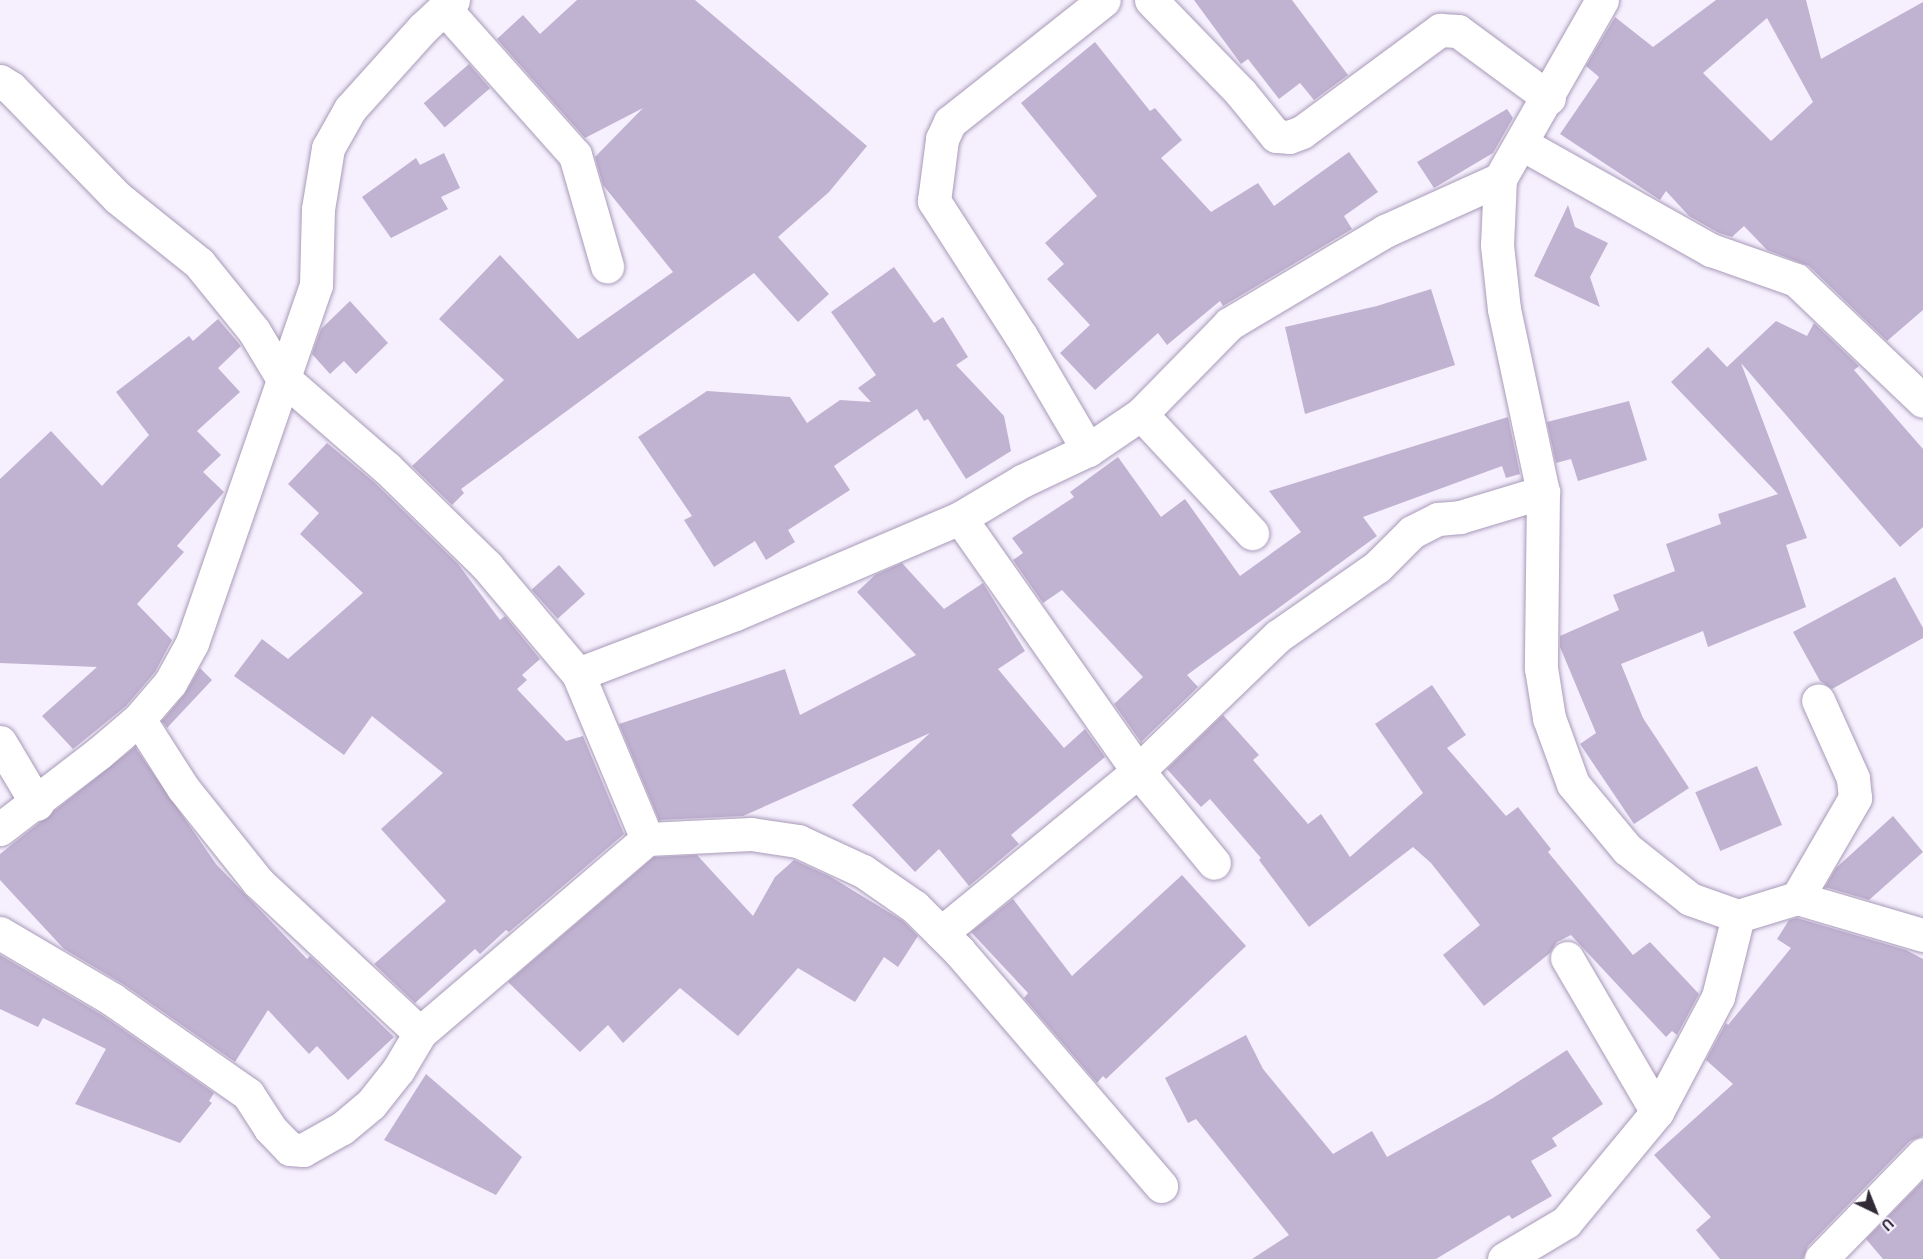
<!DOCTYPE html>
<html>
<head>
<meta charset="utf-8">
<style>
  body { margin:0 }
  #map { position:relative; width:1923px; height:1259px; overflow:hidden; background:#f6f0fe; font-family:"Alegreya Sans",sans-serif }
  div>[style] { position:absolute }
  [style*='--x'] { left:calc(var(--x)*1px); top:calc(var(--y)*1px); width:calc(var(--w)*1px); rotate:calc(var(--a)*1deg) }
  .building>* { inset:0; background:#c0b2d1; transform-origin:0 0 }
  .roads { filter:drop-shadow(0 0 2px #a89ab8) drop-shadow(0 0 2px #a89ab8) }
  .minor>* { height:33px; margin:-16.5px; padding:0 16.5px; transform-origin:16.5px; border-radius:16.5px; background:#fff }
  span { translate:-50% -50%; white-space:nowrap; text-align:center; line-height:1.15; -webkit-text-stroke:4.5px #f6f0fe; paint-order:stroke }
  .north { position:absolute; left:1845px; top:1181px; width:60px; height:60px; -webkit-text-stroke:4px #f6f0fe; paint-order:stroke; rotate:137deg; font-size:16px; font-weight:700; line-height:24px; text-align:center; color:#312b37 }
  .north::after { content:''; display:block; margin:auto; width:21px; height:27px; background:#312b37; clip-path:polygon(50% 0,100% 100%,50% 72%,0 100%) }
</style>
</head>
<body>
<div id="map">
  <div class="building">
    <i style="clip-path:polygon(577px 0,695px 0,867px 146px,829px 192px,778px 237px,829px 294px,798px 322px,754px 273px,461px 489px,464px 493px,452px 505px,412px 466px,504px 380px,439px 319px,500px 255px,578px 339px,673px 272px,603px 185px,595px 157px,643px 108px,585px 138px,497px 39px,523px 15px,540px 34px)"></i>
    <i style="clip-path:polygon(1194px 0,1292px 0,1348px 75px,1314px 100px,1300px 83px,1279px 99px,1248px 59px,1241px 64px)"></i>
    <i style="clip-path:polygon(evenodd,1716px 0,1806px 0,1821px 59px,1923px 2px,1923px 310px,1887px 341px,1809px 266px,1767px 250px,1744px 226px,1732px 237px,1719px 233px,1689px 216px,1666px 191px,1660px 200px,1560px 134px,1599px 77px,1586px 66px,1615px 17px,1653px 47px,1716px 0,1767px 18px,1813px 102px,1771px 141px,1703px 73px,1767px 18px)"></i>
    <i style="clip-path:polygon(1095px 42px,1150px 111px,1155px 108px,1182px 140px,1161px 158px,1211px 212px,1258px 183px,1274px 206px,1349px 152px,1378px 192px,1344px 216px,1352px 229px,1223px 306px,1220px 301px,1167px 345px,1158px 333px,1095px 390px,1060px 353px,1090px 325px,1047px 279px,1064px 264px,1045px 243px,1097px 196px,1021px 103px)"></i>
    <i style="left:469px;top:64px;width:32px;height:60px;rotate:49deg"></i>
    <i style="clip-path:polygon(1507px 109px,1513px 118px,1493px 153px,1434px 188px,1417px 162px)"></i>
    <i style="clip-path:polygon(444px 153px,460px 188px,441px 197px,448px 209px,391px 238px,362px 197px,416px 158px,420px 165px)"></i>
    <i style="clip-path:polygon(1568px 205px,1575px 227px,1608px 243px,1590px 277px,1600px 307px,1534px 276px)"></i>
    <i style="clip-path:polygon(894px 267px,934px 323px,943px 317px,968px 357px,956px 365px,1004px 416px,1011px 451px,966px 479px,928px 419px,924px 421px,917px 409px,834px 466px,850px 490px,788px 530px,795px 542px,766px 560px,755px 541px,714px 567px,684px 520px,692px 516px,638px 437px,707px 391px,790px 397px,807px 423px,840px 400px,871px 402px,858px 388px,876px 375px,831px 312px)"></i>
    <i style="clip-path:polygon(1431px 289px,1455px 365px,1305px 414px,1285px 327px,1377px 306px)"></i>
    <i style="clip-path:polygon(350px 301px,388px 343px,356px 374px,344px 361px,330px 374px,312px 354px,321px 329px)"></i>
    <i style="clip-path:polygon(218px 319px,241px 346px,218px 368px,240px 392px,197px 431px,221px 455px,203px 472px,224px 492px,177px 546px,184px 552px,137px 604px,172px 640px,155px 672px,126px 706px,73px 749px,42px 716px,97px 667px,0 663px,0 479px,51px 431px,102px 486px,149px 435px,116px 392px,189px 336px,193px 341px)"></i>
    <i style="clip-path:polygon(1776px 321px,1807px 336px,1814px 323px,1859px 366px,1854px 370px,1923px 449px,1923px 527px,1900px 547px,1741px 363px,1807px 538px,1786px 545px,1806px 607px,1708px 647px,1703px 631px,1621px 664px,1643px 718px,1689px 788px,1634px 824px,1580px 744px,1596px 733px,1560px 647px,1560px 636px,1619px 610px,1613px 595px,1675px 571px,1666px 544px,1721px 524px,1718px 514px,1778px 494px,1671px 382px,1708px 347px,1727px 367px)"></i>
    <i style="clip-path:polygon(1629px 401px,1647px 460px,1578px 481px,1571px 459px,1556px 463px,1547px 422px)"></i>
    <i style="clip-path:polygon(1508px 417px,1520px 474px,1506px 478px,1502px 466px,1363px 517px,1377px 536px,1187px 675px,1198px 687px,1141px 742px,1114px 704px,1143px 677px,1062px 590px,1043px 603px,1013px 560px,1023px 553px,1012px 538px,1074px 497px,1070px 492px,1118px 457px,1161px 517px,1185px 499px,1240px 576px,1301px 532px,1269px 491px)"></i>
    <i style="clip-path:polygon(327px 443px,374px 482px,458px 564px,500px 620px,505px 616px,540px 659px,522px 675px,527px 680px,517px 689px,566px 741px,583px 736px,624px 834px,509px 932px,506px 930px,480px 954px,475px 949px,415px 1003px,374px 964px,446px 901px,381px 829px,443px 773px,372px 716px,344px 755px,234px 676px,262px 639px,288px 659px,363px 593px,300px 534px,319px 513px,288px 484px)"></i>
    <i style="clip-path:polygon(902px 563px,944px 609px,983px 583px,1025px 651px,998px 669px,1064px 748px,1085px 729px,1105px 757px,1011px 835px,1019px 844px,969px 886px,939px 849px,915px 872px,852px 805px,930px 733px,743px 816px,659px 820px,619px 724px,785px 669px,800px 715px,916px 655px,857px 592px,875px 575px)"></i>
    <i style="left:559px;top:565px;width:39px;height:37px;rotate:48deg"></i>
    <i style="clip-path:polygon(1895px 577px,1923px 628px,1923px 638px,1832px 689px,1820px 681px,1793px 632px)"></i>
    <i style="clip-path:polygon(200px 668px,212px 680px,167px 728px,162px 721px,184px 695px)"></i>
    <i style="clip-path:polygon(1432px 685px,1466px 735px,1447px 748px,1506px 816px,1518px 807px,1551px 849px,1548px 852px,1633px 955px,1650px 942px,1699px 994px,1677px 1035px,1672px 1031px,1666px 1037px,1571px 935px,1557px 942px,1550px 953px,1484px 1006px,1443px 955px,1480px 925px,1431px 863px,1413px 847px,1309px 927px,1259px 860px,1261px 858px,1210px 799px,1201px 807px,1167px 769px,1223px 715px,1259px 755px,1253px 760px,1308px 824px,1321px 814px,1350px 857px,1423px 793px,1375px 724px)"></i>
    <i style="clip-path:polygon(135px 747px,216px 864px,307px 959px,310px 956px,394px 1037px,348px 1080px,317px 1046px,309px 1054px,268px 1010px,235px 1062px,123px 984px,64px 949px,0 880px,0 854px)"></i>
    <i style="left:1757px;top:766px;width:64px;height:67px;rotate:67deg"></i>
    <i style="clip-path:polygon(1893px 816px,1923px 852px,1869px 900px,1825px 887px,1836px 868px)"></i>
    <i style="clip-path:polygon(697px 855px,753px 916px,775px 877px,794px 860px,831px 877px,903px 921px,918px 936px,898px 967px,884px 957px,855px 1002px,798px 968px,738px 1036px,680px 988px,623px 1043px,608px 1025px,580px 1052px,508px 982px,654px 857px)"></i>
    <i style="clip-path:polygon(1182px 875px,1246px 946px,1106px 1079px,1103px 1076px,1097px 1083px,1024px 998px,1028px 993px,971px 932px,1013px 899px,1072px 976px)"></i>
    <i style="clip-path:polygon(1797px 918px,1906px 950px,1923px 959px,1923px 1136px,1910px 1141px,1808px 1246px,1803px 1259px,1720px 1259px,1696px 1230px,1711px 1217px,1654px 1155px,1733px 1084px,1706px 1060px,1726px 1023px,1728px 1025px,1791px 948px,1777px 939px,1789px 920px)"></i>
    <i style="clip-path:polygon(0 955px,102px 1015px,214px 1093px,209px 1101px,212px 1103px,180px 1143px,75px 1104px,106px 1049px,43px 1018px,38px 1027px,0 1009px)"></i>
    <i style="clip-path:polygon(1246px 1035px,1263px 1069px,1333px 1154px,1372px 1131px,1387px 1157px,1493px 1098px,1567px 1050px,1603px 1104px,1552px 1138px,1557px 1146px,1531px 1161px,1552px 1196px,1512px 1219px,1509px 1215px,1436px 1259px,1252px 1259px,1289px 1235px,1196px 1119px,1188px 1123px,1165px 1078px)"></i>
    <i style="clip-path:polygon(426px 1074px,522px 1157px,496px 1195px,384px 1140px)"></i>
    <i style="clip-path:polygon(1923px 1181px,1923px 1259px,1883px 1259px,1866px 1239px)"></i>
  </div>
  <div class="roads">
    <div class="minor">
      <i style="--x:1151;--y:0;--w:129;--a:45.9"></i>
      <i style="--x:1241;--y:93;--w:55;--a:50.9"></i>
      <i style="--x:1276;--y:136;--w:13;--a:4"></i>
      <i style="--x:1289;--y:137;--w:14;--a:-21"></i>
      <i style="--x:1302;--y:132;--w:172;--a:-36.5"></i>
      <i style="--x:1440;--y:30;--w:18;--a:3"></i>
      <i style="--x:1458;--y:31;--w:113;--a:36.4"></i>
      <i style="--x:1602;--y:0;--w:206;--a:119.7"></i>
      <i style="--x:1500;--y:179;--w:66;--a:92.6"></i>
      <i style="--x:1497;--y:245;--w:64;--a:83.8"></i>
      <i style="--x:1504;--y:309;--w:187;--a:78"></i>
      <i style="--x:1543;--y:492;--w:176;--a:90.7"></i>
      <i style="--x:1541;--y:668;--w:51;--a:80.9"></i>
      <i style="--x:1549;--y:718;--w:70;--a:70"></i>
      <i style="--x:1573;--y:784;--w:85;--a:50.3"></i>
      <i style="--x:1627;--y:849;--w:80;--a:38.4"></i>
      <i style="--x:1690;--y:899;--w:51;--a:19.5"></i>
      <i style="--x:1738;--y:916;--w:62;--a:-17"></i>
      <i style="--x:1797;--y:898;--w:131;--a:16.4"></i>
      <i style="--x:445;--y:9;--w:195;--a:48.3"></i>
      <i style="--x:575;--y:155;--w:116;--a:73.9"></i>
      <i style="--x:0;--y:81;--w:13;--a:32"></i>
      <i style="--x:11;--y:88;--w:153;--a:45.8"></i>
      <i style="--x:118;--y:198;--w:104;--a:38.7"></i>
      <i style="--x:199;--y:263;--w:87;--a:51"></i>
      <i style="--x:254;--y:331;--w:52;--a:59"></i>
      <i style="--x:281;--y:376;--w:140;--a:41"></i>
      <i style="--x:387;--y:468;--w:140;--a:44.4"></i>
      <i style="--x:487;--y:566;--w:141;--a:49.9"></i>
      <i style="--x:578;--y:674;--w:179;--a:67.3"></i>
      <i style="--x:647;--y:839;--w:299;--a:139.5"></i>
      <i style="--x:420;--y:1033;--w:43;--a:120.7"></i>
      <i style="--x:398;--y:1070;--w:43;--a:128.5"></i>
      <i style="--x:371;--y:1104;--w:38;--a:140"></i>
      <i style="--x:342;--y:1128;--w:45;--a:150.6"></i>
      <i style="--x:303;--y:1150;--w:13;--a:-176"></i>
      <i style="--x:290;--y:1149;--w:29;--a:-134"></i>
      <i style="--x:270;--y:1128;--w:40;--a:-122.9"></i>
      <i style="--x:248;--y:1094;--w:166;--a:-145.1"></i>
      <i style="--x:112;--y:999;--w:130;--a:-149.5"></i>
      <i style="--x:1522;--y:144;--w:217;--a:29.3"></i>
      <i style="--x:1711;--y:250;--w:90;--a:19.4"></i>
      <i style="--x:1796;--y:280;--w:175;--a:43.6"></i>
      <i style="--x:1141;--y:414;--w:163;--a:47"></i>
      <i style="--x:1088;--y:450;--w:132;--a:-120.4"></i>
      <i style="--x:1021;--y:336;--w:161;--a:-122.8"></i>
      <i style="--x:934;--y:201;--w:63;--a:-82.6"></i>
      <i style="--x:942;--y:139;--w:19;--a:-65"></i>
      <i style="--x:950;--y:122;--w:196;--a:-38.4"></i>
      <i style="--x:960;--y:518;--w:309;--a:54.9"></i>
      <i style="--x:1138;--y:771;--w:119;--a:50.4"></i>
      <i style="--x:578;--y:674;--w:168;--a:-20.9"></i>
      <i style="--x:735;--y:614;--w:245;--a:-23.1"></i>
      <i style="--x:960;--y:518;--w:72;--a:-30.8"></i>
      <i style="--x:1022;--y:481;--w:73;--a:-25.2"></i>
      <i style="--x:1088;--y:450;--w:64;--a:-34.2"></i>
      <i style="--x:1141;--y:414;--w:126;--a:-45.6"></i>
      <i style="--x:1229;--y:324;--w:182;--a:-30.8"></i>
      <i style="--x:1385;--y:231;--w:126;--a:-24.3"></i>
      <i style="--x:139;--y:719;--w:82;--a:57.5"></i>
      <i style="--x:183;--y:788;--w:120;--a:51.4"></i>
      <i style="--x:258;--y:882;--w:221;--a:43"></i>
      <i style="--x:0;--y:742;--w:72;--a:59.2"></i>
      <i style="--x:0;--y:829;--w:125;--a:-37.5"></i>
      <i style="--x:99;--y:753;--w:52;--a:-40.4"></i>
      <i style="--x:139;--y:719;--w:48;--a:-49.3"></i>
      <i style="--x:170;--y:683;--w:46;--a:-61.2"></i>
      <i style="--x:192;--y:643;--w:379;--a:-70.9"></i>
      <i style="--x:316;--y:285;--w:76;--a:-88.5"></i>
      <i style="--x:318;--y:209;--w:62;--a:-80.7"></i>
      <i style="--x:328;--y:148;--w:45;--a:-60.6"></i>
      <i style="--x:350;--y:109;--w:109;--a:-48"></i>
      <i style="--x:423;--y:28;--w:41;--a:-43"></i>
      <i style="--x:647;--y:839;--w:104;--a:-2.8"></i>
      <i style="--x:751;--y:834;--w:48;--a:8.5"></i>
      <i style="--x:798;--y:841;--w:72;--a:24.8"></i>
      <i style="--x:863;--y:871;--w:63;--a:34.7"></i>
      <i style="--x:915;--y:907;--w:62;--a:45"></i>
      <i style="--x:959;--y:951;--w:310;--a:49.3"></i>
      <i style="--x:1797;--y:898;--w:116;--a:-59.9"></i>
      <i style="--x:1855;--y:798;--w:20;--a:-96"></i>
      <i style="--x:1853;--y:778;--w:85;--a:-114.2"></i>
      <i style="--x:941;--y:933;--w:255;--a:-39.4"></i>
      <i style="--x:1138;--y:771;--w:194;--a:-44"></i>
      <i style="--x:1278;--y:636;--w:121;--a:-34.9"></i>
      <i style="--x:1377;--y:567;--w:49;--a:-45"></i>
      <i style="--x:1412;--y:532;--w:29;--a:-27"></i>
      <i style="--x:1438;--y:519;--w:22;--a:-5"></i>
      <i style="--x:1460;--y:517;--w:87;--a:-16.8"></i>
      <i style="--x:1567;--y:958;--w:178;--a:59.7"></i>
      <i style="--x:1504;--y:1259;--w:72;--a:-30.8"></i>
      <i style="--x:1566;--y:1222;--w:143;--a:-50.4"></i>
      <i style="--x:1657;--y:1112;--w:130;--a:-62.1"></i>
      <i style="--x:1718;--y:997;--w:83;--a:-76.1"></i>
      <i style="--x:1821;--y:1259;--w:146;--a:-45.8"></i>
    </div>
  </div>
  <div class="north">U</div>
</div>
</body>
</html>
